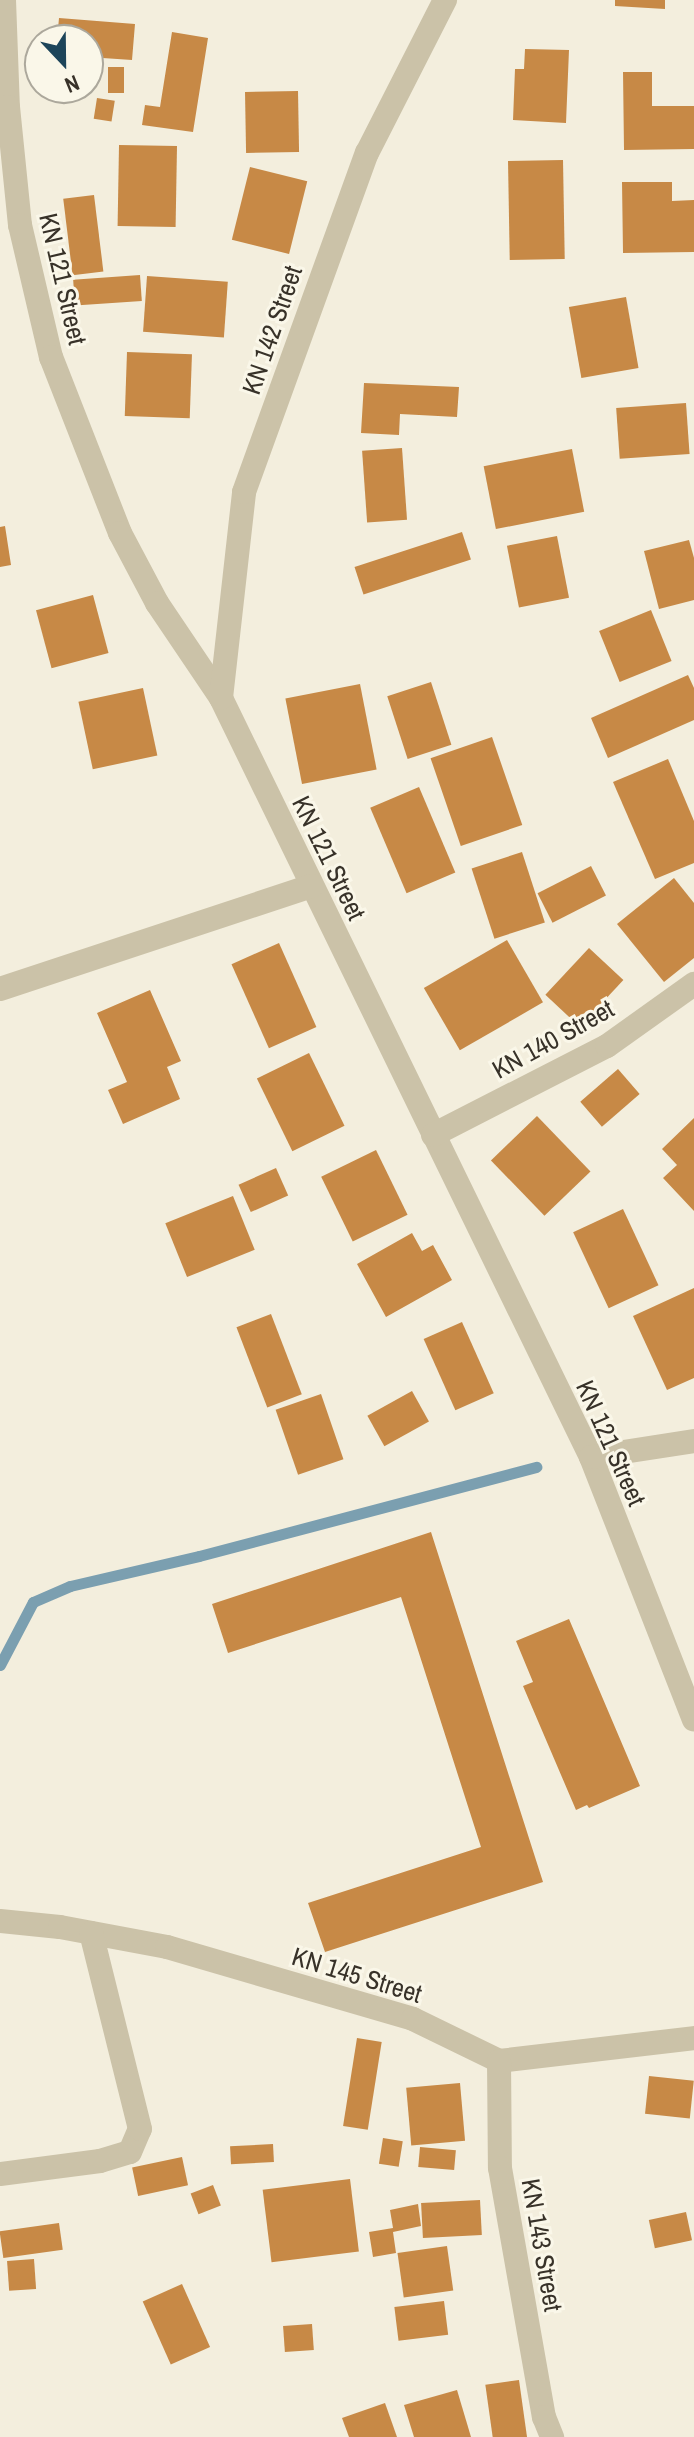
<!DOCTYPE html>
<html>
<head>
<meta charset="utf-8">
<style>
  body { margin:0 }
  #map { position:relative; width:694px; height:2437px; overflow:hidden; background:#f3eedd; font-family:"Archivo Narrow",sans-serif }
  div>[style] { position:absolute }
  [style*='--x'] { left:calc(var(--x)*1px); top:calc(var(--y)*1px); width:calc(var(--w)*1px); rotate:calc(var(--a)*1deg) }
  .stream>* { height:11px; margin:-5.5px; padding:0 5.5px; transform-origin:5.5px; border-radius:5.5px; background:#7b9fb0 }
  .building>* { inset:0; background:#c78946; transform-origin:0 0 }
  .street>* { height:24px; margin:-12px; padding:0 12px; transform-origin:12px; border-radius:12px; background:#cbc2a8 }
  span { translate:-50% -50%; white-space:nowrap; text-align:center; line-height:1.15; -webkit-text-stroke:6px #faf7e9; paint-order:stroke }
  .street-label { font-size:26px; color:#383229 }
  .north { position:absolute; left:24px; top:24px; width:80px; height:80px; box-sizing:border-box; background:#faf7e9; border:2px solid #aca89c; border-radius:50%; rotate:158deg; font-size:22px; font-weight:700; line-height:32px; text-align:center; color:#383229 }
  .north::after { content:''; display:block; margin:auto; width:28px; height:36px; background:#1d455a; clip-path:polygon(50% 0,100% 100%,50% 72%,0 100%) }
</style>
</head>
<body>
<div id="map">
  <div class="stream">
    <i style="--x:0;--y:1665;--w:71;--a:-62.4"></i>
    <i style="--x:33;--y:1602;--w:40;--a:-23.4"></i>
    <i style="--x:70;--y:1586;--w:132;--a:-13.1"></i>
    <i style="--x:199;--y:1556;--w:349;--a:-14.8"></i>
  </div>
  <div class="building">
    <i style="clip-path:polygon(615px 0,665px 0,665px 9px,615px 6px)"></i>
    <i style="clip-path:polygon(59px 18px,135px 24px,132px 60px,88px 57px,88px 40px,57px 40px)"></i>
    <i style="clip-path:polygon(172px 32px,208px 38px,193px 132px,142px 125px,145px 105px,160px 107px)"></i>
    <i style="clip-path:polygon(525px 49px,569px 50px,566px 123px,513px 120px,515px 69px,524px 69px)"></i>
    <i style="left:108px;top:67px;width:16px;height:26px"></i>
    <i style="clip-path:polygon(623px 72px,652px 72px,652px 106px,694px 106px,694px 149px,624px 150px)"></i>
    <i style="left:298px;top:91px;width:61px;height:53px;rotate:89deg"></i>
    <i style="left:97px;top:98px;width:18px;height:21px;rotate:9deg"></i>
    <i style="left:177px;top:146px;width:81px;height:58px;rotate:91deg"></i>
    <i style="left:563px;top:160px;width:99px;height:55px;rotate:89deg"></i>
    <i style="left:250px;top:167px;width:59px;height:75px;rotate:14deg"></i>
    <i style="clip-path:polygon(622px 182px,672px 182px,672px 201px,694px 200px,694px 252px,623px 253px)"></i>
    <i style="left:94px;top:195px;width:77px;height:31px;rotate:83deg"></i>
    <i style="left:140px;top:275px;width:26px;height:67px;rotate:86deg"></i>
    <i style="left:147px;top:276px;width:81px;height:56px;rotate:4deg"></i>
    <i style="left:626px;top:297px;width:72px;height:58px;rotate:80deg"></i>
    <i style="left:127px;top:352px;width:65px;height:64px;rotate:2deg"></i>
    <i style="clip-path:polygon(364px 383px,459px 387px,457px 417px,400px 414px,399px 435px,361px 433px)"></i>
    <i style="left:686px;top:403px;width:51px;height:70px;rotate:86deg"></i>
    <i style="left:402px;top:448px;width:72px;height:40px;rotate:86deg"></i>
    <i style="left:572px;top:449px;width:64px;height:90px;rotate:79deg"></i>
    <i style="clip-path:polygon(5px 526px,11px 565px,0 567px,0 527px)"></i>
    <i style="left:462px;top:532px;width:29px;height:113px;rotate:72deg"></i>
    <i style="left:557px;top:536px;width:63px;height:51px;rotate:79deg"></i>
    <i style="clip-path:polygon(689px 540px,694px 558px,694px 600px,659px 609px,644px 551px)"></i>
    <i style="left:93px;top:595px;width:60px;height:59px;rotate:75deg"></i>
    <i style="left:651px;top:610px;width:55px;height:56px;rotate:68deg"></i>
    <i style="clip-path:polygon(688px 675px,694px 688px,694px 720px,608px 758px,591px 718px)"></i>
    <i style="left:431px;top:682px;width:66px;height:46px;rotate:72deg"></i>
    <i style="left:360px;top:684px;width:87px;height:76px;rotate:79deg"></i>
    <i style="left:143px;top:688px;width:69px;height:66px;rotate:78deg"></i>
    <i style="left:492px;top:737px;width:93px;height:65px;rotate:71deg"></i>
    <i style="clip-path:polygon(668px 759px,694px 821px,694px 863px,655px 879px,613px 782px)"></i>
    <i style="left:419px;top:787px;width:93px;height:53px;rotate:67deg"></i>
    <i style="left:522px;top:852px;width:74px;height:53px;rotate:72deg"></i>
    <i style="left:591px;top:866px;width:33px;height:60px;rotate:63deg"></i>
    <i style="clip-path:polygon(674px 878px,694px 903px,694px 958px,664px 982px,617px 924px)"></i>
    <i style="left:507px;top:940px;width:72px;height:96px;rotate:60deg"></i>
    <i style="left:279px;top:943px;width:92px;height:52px;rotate:66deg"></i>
    <i style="left:589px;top:948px;width:47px;height:64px;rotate:43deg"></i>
    <i style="clip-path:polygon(150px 990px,181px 1061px,167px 1067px,180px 1099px,123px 1124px,108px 1090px,127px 1082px,97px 1013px)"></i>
    <i style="left:309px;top:1053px;width:81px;height:58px;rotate:64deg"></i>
    <i style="left:618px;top:1069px;width:33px;height:50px;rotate:49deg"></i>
    <i style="left:537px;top:1116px;width:77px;height:64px;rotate:46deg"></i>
    <i style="clip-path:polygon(694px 1118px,694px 1211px,663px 1178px,677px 1165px,662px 1149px)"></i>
    <i style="left:376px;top:1150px;width:72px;height:61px;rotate:64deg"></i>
    <i style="left:276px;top:1168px;width:30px;height:41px;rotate:66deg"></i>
    <i style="left:233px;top:1196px;width:58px;height:73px;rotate:68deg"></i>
    <i style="left:623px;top:1209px;width:84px;height:55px;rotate:65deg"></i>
    <i style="clip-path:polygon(412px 1233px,422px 1251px,433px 1245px,452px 1280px,386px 1317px,357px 1264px)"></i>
    <i style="clip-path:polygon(694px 1288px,694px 1378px,667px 1390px,633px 1316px)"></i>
    <i style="left:271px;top:1314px;width:86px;height:37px;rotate:69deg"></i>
    <i style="left:462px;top:1322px;width:78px;height:42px;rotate:66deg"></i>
    <i style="left:412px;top:1391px;width:35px;height:51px;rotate:61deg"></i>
    <i style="left:321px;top:1394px;width:69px;height:48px;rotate:71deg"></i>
    <i style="clip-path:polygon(431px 1532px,543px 1882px,325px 1952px,308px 1903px,481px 1847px,401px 1597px,228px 1653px,212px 1604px)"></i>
    <i style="clip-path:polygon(569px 1619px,640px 1786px,589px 1808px,587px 1805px,576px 1810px,523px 1686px,533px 1682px,516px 1641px)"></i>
    <i style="left:357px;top:2038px;width:25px;height:89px;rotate:9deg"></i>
    <i style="left:649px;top:2076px;width:45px;height:38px;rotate:6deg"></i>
    <i style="left:460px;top:2083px;width:58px;height:54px;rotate:85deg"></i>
    <i style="left:383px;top:2138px;width:20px;height:26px;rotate:9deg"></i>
    <i style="left:273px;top:2144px;width:18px;height:43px;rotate:87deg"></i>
    <i style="left:420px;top:2147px;width:36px;height:20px;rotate:5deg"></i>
    <i style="left:182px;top:2157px;width:29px;height:51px;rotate:78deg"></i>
    <i style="left:350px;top:2179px;width:73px;height:88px;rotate:83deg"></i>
    <i style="left:213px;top:2185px;width:22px;height:24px;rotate:69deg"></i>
    <i style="left:480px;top:2200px;width:35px;height:59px;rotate:87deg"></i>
    <i style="clip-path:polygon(418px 2204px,421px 2226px,393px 2232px,396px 2253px,373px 2257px,369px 2232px,393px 2228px,390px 2210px)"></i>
    <i style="left:686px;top:2212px;width:29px;height:38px;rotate:78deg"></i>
    <i style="left:59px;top:2223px;width:27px;height:60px;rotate:82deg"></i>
    <i style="left:447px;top:2246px;width:45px;height:50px;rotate:82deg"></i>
    <i style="left:34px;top:2259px;width:30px;height:27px;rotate:86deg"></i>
    <i style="left:182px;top:2284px;width:69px;height:43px;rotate:66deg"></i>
    <i style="left:444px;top:2301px;width:34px;height:50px;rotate:83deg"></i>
    <i style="left:312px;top:2324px;width:26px;height:29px;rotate:86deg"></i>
    <i style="left:519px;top:2380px;width:58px;height:34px;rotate:82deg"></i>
    <i style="clip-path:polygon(457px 2390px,471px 2437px,414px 2437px,404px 2405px)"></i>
    <i style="clip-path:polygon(385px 2403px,397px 2437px,349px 2437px,342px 2418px)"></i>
  </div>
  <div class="street">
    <i style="--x:4;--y:0;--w:107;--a:87.9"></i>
    <i style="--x:8;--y:107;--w:119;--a:84.2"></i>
    <i style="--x:20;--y:225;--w:136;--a:76.8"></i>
    <i style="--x:51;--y:357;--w:189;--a:68.6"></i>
    <i style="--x:120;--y:533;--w:79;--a:62.1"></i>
    <i style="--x:157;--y:603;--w:115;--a:56"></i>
    <i style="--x:221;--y:698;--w:844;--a:64.01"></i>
    <i style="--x:591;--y:1457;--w:282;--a:68.6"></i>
    <i style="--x:221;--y:698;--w:207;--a:-83.6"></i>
    <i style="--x:244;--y:492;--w:361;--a:-70.1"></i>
    <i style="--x:367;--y:153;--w:172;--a:-63"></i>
    <i style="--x:0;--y:989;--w:328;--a:-18.3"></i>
    <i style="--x:433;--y:1135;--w:195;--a:-27.1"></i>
    <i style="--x:607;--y:1046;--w:107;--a:-35.5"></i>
    <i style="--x:591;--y:1457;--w:104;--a:-8.8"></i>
    <i style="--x:0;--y:1921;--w:60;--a:5.7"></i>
    <i style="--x:60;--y:1927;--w:109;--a:10.6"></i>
    <i style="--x:167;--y:1947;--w:256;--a:16.3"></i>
    <i style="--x:413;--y:2019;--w:96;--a:26"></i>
    <i style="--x:499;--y:2061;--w:196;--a:-6.7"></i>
    <i style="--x:499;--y:2061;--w:107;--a:89.5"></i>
    <i style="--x:500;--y:2168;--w:253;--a:80"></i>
    <i style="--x:544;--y:2417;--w:22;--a:68"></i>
    <i style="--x:0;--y:2174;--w:101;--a:-7.4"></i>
    <i style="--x:100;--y:2161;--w:31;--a:-17"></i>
    <i style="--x:130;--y:2152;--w:25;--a:-67"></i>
    <i style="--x:140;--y:2129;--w:202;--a:-104"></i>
  </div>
  <div class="street-label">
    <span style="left:63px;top:279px;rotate:77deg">KN 121 Street</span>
    <span style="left:272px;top:330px;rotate:-71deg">KN 142 Street</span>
    <span style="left:329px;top:858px;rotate:64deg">KN 121 Street</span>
    <span style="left:553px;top:1039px;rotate:-29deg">KN 140 Street</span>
    <span style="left:611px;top:1443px;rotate:66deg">KN 121 Street</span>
    <span style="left:357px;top:1975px;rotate:17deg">KN 145 Street</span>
    <span style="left:542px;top:2245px;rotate:80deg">KN 143 Street</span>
  </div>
  <div class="north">N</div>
</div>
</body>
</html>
